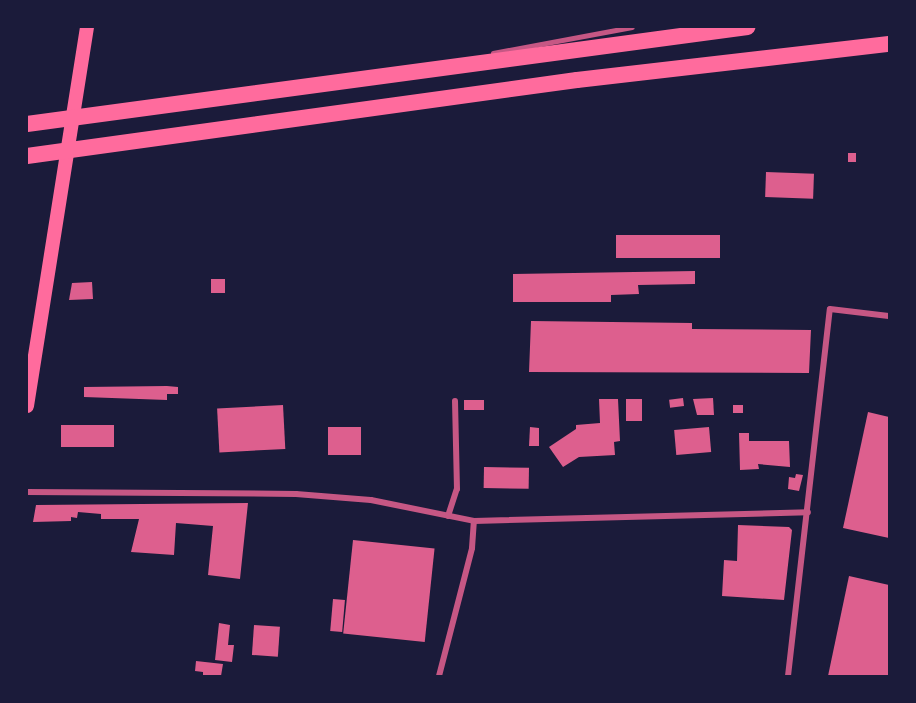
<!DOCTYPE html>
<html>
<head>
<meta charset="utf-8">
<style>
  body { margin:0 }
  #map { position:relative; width:916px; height:703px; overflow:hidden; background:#1b1b3a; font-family:"PT Sans Narrow",sans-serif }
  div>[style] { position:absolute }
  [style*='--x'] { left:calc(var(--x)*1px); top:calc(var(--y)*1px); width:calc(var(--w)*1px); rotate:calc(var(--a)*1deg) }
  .building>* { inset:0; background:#dd5f8e; transform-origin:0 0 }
  .service>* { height:4.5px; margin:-2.25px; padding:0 2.25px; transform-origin:2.25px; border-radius:2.25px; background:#c65784 }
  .minor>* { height:6px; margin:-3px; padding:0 3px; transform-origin:3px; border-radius:3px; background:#c65784 }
  .primary>* { height:14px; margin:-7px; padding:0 7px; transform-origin:7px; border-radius:7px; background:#ff6b9d }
  .motorway>* { height:16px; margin:-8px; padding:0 8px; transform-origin:8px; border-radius:8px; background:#ff6b9d }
  span { translate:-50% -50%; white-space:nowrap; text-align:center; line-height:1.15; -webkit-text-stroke:6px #1b1b3a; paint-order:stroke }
  .frame { position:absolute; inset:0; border:28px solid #1b1b3a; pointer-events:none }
</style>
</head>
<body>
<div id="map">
  <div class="building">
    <i style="left:848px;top:153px;width:8px;height:9px"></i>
    <i style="left:766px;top:172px;width:48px;height:25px;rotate:2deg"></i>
    <i style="left:720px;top:235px;width:23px;height:104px;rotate:90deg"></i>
    <i style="clip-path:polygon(695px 271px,695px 284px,638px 285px,639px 294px,611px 295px,611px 302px,513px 302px,513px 274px)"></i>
    <i style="left:225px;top:279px;width:14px;height:14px;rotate:90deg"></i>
    <i style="clip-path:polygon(92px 282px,93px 299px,69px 300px,72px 283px)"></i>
    <i style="clip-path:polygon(531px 321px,692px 323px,692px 329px,811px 330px,809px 373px,529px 372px)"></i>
    <i style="clip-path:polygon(167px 386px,178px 387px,178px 394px,167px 394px,167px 400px,84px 397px,84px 387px)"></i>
    <i style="left:683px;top:398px;width:8px;height:14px;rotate:83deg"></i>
    <i style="clip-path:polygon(713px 398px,714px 415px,697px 415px,693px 399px)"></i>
    <i style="clip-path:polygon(599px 399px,618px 399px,620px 441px,614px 442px,615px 455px,579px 457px,563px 467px,549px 447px,576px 429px,576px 425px,600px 423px)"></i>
    <i style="left:626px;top:399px;width:16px;height:22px"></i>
    <i style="left:464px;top:400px;width:20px;height:10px"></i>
    <i style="left:283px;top:405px;width:44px;height:66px;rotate:87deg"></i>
    <i style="left:733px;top:405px;width:10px;height:8px"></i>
    <i style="clip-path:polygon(868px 412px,889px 417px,889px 538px,843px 528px)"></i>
    <i style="left:61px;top:425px;width:53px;height:22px"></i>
    <i style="left:328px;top:427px;width:33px;height:28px"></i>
    <i style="clip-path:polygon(530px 427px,539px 428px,539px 446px,529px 446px)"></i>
    <i style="left:709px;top:427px;width:25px;height:35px;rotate:85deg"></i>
    <i style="clip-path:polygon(739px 433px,749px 433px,749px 441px,789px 441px,790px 467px,758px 464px,759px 469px,740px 470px)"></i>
    <i style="left:484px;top:467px;width:45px;height:21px;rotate:1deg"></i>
    <i style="clip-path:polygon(796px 474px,803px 475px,799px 491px,788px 489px,789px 477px,795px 478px)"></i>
    <i style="clip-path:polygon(248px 503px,240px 579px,208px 575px,213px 526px,176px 523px,174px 555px,131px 552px,139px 519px,101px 519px,101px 514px,78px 512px,77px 518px,71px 517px,71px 521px,33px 522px,36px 505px)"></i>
    <i style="clip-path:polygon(738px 525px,789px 527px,792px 530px,784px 600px,722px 596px,724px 560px,737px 561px)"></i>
    <i style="left:353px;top:540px;width:82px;height:94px;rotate:6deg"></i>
    <i style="clip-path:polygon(849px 576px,889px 585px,889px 676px,828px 676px)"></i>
    <i style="left:333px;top:599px;width:12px;height:32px;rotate:5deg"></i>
    <i style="clip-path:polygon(219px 623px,230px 625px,228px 645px,234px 645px,232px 662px,215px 660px)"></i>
    <i style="left:254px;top:625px;width:26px;height:30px;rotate:4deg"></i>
    <i style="clip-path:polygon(196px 661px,223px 664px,221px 676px,203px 676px,203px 672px,195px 671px)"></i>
  </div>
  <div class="service">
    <i style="--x:493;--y:53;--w:141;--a:-10.6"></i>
  </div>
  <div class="minor">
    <i style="--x:27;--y:492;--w:269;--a:0.4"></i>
    <i style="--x:296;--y:494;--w:75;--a:4.6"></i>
    <i style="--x:371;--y:500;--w:105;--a:11.5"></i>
    <i style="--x:474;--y:521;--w:334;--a:-1.5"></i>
    <i style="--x:448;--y:516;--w:28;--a:-72"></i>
    <i style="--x:457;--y:489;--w:88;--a:-91.3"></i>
    <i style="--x:439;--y:676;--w:132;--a:-75.5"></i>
    <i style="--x:472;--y:548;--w:27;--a:-86"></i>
    <i style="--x:788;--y:676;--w:369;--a:-83.5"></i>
    <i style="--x:830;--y:309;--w:59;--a:6.8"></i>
  </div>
  <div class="primary">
    <i style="--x:27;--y:406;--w:384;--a:-81"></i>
  </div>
  <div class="motorway">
    <i style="--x:27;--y:124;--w:727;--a:-7.67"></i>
    <i style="--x:27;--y:156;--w:555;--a:-7.87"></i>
    <i style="--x:577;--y:80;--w:314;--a:-6.6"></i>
  </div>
  <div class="frame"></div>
</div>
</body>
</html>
